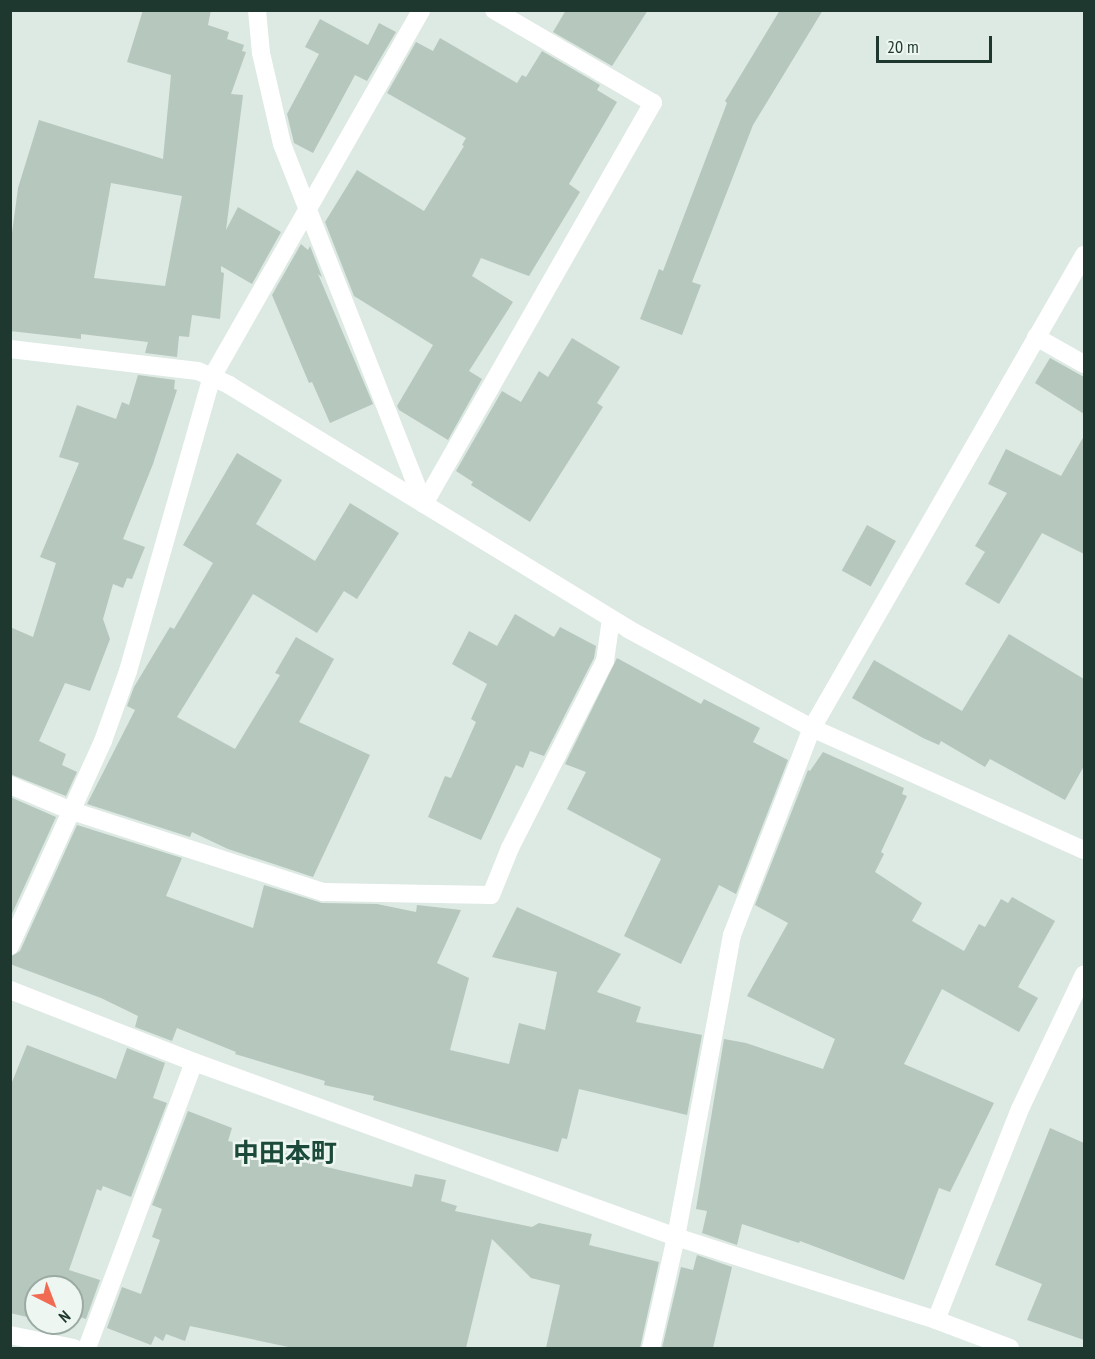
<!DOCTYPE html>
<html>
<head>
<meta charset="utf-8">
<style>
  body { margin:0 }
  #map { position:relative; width:1095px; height:1359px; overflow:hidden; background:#dde9e3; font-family:"PT Sans Narrow","Noto Sans JP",sans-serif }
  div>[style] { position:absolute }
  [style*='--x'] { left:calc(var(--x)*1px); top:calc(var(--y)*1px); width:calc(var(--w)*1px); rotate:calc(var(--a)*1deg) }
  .building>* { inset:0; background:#b6c7be; transform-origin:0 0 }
  .street>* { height:18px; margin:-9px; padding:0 9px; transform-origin:9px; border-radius:9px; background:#fff }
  span { translate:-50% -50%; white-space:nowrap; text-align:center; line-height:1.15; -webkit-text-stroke:5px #edf6f1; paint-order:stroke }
  .quarter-label { font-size:26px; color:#1c4a3a; font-weight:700 }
  .frame { position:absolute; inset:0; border:12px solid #1f382f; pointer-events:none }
  .north { position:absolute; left:24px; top:1275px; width:60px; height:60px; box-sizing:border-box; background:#edf6f1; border:2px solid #9baaa3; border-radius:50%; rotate:138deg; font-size:16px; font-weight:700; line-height:24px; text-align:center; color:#1f382f }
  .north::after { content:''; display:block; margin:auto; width:21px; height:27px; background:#f16b53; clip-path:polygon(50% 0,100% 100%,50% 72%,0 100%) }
  .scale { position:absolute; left:876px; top:36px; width:116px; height:27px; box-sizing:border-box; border:3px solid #1f382f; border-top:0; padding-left:8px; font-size:18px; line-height:21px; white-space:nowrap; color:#1f382f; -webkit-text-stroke:4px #edf6f1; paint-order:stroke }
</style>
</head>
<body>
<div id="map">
  <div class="building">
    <i style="clip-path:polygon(evenodd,143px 10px,211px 10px,208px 25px,229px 32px,227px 39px,244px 45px,242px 51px,246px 52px,231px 94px,243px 95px,226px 230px,238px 207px,281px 232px,252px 284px,221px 266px,221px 272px,224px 273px,220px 319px,192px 315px,189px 337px,179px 336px,177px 357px,145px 353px,148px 342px,81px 334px,81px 339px,10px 331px,10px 248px,18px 188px,39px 120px,163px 159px,171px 75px,127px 62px,143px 10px,111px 183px,182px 196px,165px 286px,94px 278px,111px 183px)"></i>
    <i style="clip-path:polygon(566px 10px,648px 10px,612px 66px,553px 32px)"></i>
    <i style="clip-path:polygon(780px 10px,823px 10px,753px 125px,692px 282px,701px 285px,682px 335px,640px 319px,659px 269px,663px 271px,727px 103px,725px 101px)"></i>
    <i style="clip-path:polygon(320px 19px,368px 45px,379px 23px,396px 32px,367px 81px,355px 75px,313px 153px,294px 143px,287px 114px,319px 54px,305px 47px)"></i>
    <i style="clip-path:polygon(440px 38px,517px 83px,522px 75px,526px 77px,542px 51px,600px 85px,597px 90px,617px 102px,569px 184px,580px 192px,529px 276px,481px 258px,472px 276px,513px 302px,469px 371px,482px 379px,448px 440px,399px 410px,397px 406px,433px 345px,354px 296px,325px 222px,357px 170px,424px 211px,464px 146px,462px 145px,466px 138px,387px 93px,416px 42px,433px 51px)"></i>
    <i style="clip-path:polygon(301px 244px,308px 250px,310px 246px,322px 277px,318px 274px,373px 404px,330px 423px,312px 382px,309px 383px,272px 295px)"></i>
    <i style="clip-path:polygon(572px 338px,620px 367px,597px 403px,603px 407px,530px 522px,471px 485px,473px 482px,456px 471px,502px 391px,521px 402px,539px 371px,548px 377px)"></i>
    <i style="clip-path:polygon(1050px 358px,1084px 377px,1084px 414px,1035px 383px)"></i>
    <i style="clip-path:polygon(138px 375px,175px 380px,174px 389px,177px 390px,153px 464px,123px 539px,145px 547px,132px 579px,127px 578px,123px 588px,113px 584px,103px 619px,110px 639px,90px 691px,65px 683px,39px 741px,66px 754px,62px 765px,77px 772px,66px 796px,10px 774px,10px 627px,33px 637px,56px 563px,40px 557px,79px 463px,59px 457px,77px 405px,116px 419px,122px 402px,129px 405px)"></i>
    <i style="clip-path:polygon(1084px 436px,1084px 554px,1042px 533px,999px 604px,965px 584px,985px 552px,975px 546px,1007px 493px,988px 484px,1006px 449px,1061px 476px)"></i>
    <i style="clip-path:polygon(237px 453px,282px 480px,256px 524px,315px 561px,350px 503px,399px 533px,357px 599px,344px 591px,317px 633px,253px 594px,177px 717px,235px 749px,280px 675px,275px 673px,296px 637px,334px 659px,299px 722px,370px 755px,313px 877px,228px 849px,192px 832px,190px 837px,87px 804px,135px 710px,127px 706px,134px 687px,170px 627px,174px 629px,213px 563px,183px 545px)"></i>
    <i style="left:867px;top:525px;width:33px;height:52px;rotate:29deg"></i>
    <i style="clip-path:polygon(515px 614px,554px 637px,560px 627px,596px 646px,594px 658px,544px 756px,530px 751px,523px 768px,516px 765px,481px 840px,428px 817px,445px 776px,451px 778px,476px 722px,471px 719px,487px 684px,452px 664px,469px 631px,497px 646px)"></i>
    <i style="clip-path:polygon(1009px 634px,1084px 679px,1084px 766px,1065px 800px,990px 759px,985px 767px,941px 741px,939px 745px,923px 738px,852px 698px,874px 660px,962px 711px)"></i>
    <i style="clip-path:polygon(617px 658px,701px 704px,704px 699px,760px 728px,753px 742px,788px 760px,736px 894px,719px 885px,681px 964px,624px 936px,661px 859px,567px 809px,586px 772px,565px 764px)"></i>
    <i style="clip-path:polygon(823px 752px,904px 788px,902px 794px,907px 796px,881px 852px,884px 854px,875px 872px,922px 903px,912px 921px,964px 951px,979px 924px,985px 927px,1001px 899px,1008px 903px,1012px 897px,1055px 921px,1018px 987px,1038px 998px,1019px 1032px,942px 989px,904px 1064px,994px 1103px,950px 1192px,939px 1188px,904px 1280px,800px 1241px,799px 1243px,742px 1224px,737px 1245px,702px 1233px,707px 1211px,696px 1209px,724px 1039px,746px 1043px,823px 1069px,835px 1039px,747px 996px,788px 923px,755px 905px,808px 770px,810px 771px)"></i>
    <i style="clip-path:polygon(10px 797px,56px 817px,10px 918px)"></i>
    <i style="clip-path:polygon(77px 825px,182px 858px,166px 896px,253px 928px,264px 885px,322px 903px,377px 904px,416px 912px,417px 905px,461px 910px,437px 963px,469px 978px,450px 1050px,509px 1064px,519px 1023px,545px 1030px,557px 972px,492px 957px,517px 907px,621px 954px,597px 992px,641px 1007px,636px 1022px,702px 1035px,687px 1115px,579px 1089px,567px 1139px,562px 1138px,558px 1152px,373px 1100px,374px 1096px,324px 1085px,325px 1081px,235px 1054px,236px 1052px,177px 1028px,172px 1041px,135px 1027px,138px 1016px,101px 998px,10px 964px,10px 957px,20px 951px)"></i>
    <i style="clip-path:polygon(27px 1045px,116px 1079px,127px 1048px,165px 1063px,153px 1098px,167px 1103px,131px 1197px,103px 1186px,101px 1191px,97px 1189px,69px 1270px,100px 1280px,86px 1319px,77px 1316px,76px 1319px,72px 1318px,72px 1287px,36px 1287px,36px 1319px,10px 1313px,10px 1087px)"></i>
    <i style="clip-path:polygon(188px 1111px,232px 1128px,228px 1141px,323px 1161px,322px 1166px,412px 1187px,415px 1174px,446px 1180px,441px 1201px,457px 1206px,455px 1211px,532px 1227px,539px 1223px,592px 1234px,589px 1245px,659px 1262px,640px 1348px,546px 1348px,560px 1285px,531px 1278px,492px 1239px,466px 1348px,293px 1348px,190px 1326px,185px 1341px,166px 1334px,163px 1341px,155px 1336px,151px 1345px,107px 1328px,122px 1287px,141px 1294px,160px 1240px,152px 1237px,162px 1209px,152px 1205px)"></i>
    <i style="clip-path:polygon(1050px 1128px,1084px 1143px,1084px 1340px,1027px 1320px,1042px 1284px,995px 1265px)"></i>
    <i style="clip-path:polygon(697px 1255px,732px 1267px,713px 1348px,662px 1348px,681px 1267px,693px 1270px)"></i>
  </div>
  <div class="street">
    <i style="--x:257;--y:10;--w:43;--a:84.7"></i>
    <i style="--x:261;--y:53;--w:93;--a:77"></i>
    <i style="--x:282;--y:144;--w:387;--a:68.5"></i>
    <i style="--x:424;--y:504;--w:462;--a:-60.3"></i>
    <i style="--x:653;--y:103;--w:184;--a:-149.7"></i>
    <i style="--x:1036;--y:337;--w:55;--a:29.4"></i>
    <i style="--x:10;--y:349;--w:189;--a:6.7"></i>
    <i style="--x:198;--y:371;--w:34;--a:24"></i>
    <i style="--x:229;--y:385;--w:468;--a:31.4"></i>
    <i style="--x:628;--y:629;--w:209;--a:28.3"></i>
    <i style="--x:812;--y:728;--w:298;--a:24.2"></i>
    <i style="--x:10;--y:785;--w:67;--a:22.8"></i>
    <i style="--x:72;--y:811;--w:264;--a:17.9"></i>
    <i style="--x:323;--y:892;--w:168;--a:1"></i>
    <i style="--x:491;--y:895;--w:51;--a:-68"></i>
    <i style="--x:510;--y:848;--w:210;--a:-63.1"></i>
    <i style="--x:605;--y:661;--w:42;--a:-81.9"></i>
    <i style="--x:10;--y:946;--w:225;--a:-65.6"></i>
    <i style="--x:103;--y:741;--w:74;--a:-70.3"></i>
    <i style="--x:128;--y:671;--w:306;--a:-74.1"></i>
    <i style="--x:212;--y:377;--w:422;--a:-60.3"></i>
    <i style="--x:10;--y:990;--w:198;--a:21.4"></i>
    <i style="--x:194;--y:1062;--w:513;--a:19.95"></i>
    <i style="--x:676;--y:1237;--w:273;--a:17.7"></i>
    <i style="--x:936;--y:1320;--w:79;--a:20.7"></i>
    <i style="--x:936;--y:1320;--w:227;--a:-68.3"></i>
    <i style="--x:1020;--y:1109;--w:149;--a:-64.6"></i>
    <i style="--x:10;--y:1335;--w:65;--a:11.5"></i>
    <i style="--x:87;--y:1348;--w:305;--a:-69.5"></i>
    <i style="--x:651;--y:1348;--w:114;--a:-77.3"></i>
    <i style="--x:676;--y:1237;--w:307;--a:-79.5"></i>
    <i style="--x:732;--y:935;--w:222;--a:-68.9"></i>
    <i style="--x:812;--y:728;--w:546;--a:-60.1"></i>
  </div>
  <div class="quarter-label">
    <span style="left:285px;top:1153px">中田本町</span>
  </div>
  <div class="frame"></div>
  <div class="north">N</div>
  <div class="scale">20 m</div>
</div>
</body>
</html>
